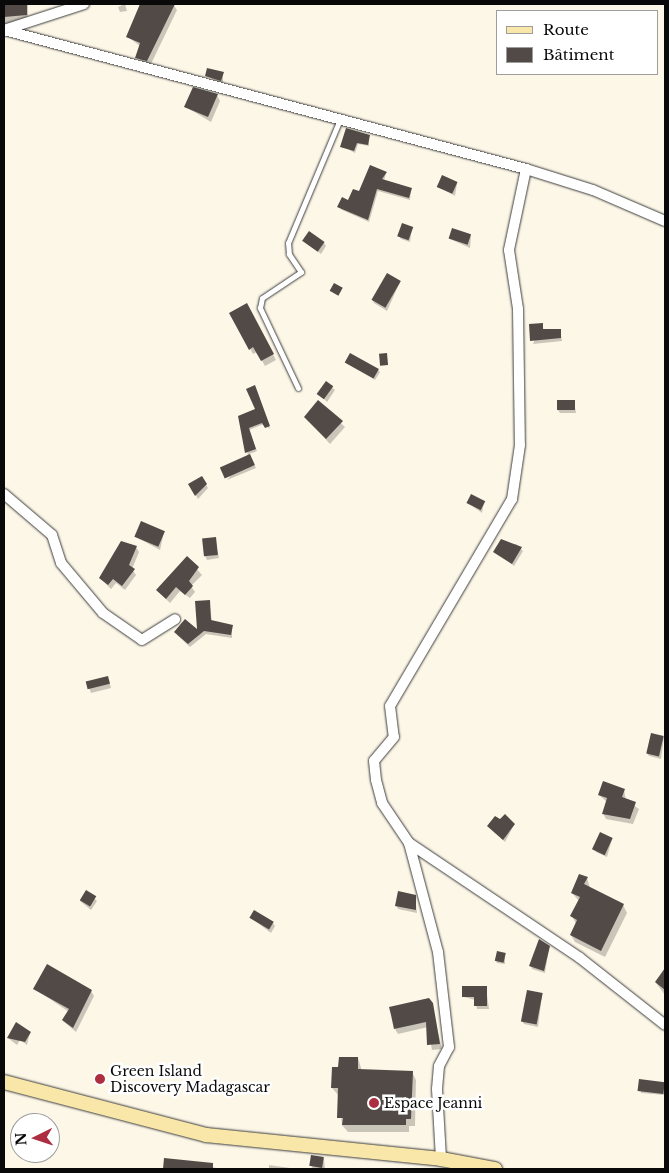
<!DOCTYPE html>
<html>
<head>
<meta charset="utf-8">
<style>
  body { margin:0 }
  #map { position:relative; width:669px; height:1173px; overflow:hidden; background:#fdf7e8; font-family:"Libre Baskerville",serif }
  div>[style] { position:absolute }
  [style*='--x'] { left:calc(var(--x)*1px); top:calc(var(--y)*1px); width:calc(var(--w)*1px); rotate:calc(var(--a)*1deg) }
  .shadow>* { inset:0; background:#0003 }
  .building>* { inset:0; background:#514a47; transform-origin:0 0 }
  .roads { filter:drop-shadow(0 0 1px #3c3c3c) drop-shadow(0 0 1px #3c3c3c) }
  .lane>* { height:5px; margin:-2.5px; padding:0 2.5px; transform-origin:2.5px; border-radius:2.5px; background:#fff }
  .street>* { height:10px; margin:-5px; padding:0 5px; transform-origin:5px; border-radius:5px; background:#fff }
  .secondary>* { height:14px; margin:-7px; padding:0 7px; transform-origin:7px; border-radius:7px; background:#f8e7a8 }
  .dots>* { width:14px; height:14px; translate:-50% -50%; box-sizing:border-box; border:2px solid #fff; border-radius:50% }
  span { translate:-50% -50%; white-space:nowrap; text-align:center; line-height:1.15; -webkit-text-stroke:5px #fff; paint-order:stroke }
  .poi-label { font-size:14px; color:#090909 }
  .left { translate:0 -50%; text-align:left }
  .frame { position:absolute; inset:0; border:5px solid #090909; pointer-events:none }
  .legend { position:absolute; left:496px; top:10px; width:162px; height:65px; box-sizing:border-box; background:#fff; border:1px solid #9d9d9d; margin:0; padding:6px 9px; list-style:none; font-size:15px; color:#090909 }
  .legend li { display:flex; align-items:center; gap:10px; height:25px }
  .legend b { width:25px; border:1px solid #9d9d9d }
  .north { position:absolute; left:10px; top:1113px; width:50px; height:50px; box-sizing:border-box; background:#fff; border:1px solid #9d9d9d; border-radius:50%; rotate:266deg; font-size:14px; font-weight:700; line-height:20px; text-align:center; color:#090909 }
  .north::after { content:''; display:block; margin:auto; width:18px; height:22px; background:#ac2e40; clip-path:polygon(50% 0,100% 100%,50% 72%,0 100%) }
</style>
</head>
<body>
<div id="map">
  <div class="shadow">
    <i style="clip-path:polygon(4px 4px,28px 4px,28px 19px,4px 25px)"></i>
    <i style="clip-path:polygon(125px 4px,127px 11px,120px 12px,118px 7px)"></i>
    <i style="clip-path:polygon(142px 4px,173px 4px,177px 10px,150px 66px,140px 63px,140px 46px,128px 37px)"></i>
    <i style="clip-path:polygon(223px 73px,223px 84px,206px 76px)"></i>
    <i style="clip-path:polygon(217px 95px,220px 101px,211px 122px,186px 107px)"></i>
    <i style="clip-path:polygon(369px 136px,369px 146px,358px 144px,355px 153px,342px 146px)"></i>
    <i style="clip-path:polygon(386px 173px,384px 181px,411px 189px,410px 200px,378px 191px,369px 222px,340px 209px)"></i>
    <i style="clip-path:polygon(457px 183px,455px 196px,439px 187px)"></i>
    <i style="clip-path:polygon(412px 228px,410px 242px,401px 239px,399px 236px)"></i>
    <i style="clip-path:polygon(471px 235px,470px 248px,450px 239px)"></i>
    <i style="clip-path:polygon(304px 241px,324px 243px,326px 246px,321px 254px)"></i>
    <i style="clip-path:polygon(400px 282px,387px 311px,374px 303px,372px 300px)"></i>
    <i style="clip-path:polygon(247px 305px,276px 360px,265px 366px,257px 352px,253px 354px,231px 313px)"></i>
    <i style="clip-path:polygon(542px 324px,544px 331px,560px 330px,562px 341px,533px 344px)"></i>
    <i style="clip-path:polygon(346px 363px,378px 370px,380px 372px,375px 380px)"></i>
    <i style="clip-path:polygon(326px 383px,335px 390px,327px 402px,319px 394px)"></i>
    <i style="clip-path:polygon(256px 388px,270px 429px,264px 424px,249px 430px,257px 451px,249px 454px,256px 468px,227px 480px,248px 456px,240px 417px,257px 410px)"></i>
    <i style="clip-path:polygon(574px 401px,576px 413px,560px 413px,558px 410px)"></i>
    <i style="clip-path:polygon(318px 402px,345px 427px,330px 444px,305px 417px)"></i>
    <i style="clip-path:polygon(202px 478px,208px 488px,198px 499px,190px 484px)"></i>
    <i style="clip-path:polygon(484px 502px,482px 513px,468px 503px)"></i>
    <i style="clip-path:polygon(164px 532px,160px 550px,136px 537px)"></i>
    <i style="clip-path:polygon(215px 538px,219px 558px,207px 560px,205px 556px)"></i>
    <i style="clip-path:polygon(516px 544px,523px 551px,514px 566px,495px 552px)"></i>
    <i style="clip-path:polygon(136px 547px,139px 552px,132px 569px,136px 575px,125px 590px,116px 583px,111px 589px,100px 578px)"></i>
    <i style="clip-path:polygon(187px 558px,202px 575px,191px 586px,195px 592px,190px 598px,180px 591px,170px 603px,158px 591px)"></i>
    <i style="clip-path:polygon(209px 601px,212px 621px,232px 626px,232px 638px,206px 634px,190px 647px,177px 635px,198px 632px)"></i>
    <i style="clip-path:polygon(109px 680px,111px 688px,91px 693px,87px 682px)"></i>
    <i style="clip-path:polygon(664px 737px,661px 759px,649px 756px,647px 753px)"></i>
    <i style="clip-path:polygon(624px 790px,626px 800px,639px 809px,633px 824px,606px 819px,603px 813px,607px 802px,599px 795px)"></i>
    <i style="clip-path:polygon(514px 825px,505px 842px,488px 826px)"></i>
    <i style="clip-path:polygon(612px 839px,607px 857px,596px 852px,594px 849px)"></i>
    <i style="clip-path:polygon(587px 878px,590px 888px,623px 905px,627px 913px,605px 957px,575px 942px,571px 935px,576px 924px,572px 916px,579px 901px,572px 893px)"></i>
    <i style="clip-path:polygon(86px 891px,97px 901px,91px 910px,80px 901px)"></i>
    <i style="clip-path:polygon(415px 896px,417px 913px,398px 909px,396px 905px)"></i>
    <i style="clip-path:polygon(251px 918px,273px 923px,275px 926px,271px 933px)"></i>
    <i style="clip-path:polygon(549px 947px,545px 973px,532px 969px,531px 966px)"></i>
    <i style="clip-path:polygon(505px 954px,505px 964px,497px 963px,496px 961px)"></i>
    <i style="clip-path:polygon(665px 970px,665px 995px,656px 983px)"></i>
    <i style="clip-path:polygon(486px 987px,489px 1009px,477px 1009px,475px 1000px,464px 997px)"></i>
    <i style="clip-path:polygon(35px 989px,91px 991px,94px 996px,76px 1032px,63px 1021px,69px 1012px)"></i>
    <i style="clip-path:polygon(542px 995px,538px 1027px,524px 1024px,522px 1021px)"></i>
    <i style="clip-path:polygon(432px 1005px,442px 1049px,432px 1050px,428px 1027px,398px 1034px,395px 1029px)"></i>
    <i style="clip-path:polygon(30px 1032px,27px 1045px,20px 1040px,17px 1045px,8px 1038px)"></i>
    <i style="clip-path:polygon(358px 1058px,362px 1071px,412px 1072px,416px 1080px,415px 1126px,409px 1126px,409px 1132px,348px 1132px,342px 1125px,339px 1096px,332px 1088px,340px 1069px)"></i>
    <i style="clip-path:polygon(640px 1081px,665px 1084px,665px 1095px,641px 1093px)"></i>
    <i style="clip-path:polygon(324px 1158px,325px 1169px,313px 1169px,311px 1165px)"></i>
    <i style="clip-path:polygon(165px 1159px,222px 1169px,164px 1169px)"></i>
    <i style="clip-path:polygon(269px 1165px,290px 1168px,291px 1169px,269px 1169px)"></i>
    <i style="clip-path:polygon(50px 1168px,51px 1169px,11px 1169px)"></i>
  </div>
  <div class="building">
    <i style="clip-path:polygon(4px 4px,27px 4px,27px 15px,4px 17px)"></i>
    <i style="clip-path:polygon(140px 4px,175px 4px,147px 61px,135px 58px,140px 43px,126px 37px)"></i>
    <i style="clip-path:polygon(207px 68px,224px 72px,221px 81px,205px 76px)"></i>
    <i style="clip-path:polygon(193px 87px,218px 94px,208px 117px,184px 107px)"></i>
    <i style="clip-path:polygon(346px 128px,370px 135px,368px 145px,357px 143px,354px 151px,340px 147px)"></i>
    <i style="clip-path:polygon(370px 165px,387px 172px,382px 179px,412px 188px,409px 198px,377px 189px,368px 220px,337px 207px,342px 197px,348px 200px,353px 189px,359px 191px)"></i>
    <i style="left:442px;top:175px;width:17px;height:13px;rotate:24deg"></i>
    <i style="left:402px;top:223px;width:12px;height:14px;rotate:20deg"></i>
    <i style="left:452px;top:228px;width:20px;height:11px;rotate:18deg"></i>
    <i style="left:309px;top:231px;width:19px;height:12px;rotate:35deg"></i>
    <i style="left:387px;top:273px;width:16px;height:31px;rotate:30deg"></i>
    <i style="left:334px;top:283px;width:10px;height:9px;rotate:29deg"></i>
    <i style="clip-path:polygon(247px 303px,274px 354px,261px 361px,253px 347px,249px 350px,229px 313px)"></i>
    <i style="clip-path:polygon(543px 323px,543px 329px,561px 329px,561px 338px,530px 341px,529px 324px)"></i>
    <i style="left:350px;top:353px;width:33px;height:11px;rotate:29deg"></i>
    <i style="left:387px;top:353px;width:12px;height:8px;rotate:85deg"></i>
    <i style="left:326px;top:381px;width:9px;height:16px;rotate:36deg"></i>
    <i style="clip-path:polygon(255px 385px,270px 426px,265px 428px,262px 423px,249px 428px,256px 449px,245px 453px,238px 416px,255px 409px,246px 389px)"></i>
    <i style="clip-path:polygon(318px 400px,343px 421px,326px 439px,304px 417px)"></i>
    <i style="left:557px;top:400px;width:18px;height:10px"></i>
    <i style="left:250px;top:454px;width:12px;height:33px;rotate:66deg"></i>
    <i style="clip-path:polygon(202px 476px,207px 484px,195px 496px,188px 484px)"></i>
    <i style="left:471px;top:494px;width:16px;height:10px;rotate:27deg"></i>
    <i style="left:141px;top:521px;width:26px;height:17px;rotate:23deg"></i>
    <i style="left:216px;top:537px;width:18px;height:14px;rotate:84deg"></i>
    <i style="clip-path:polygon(501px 539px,522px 547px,512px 564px,493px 552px)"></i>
    <i style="clip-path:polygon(121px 541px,137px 546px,129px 565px,135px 569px,122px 586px,113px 579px,108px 585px,99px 578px)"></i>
    <i style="clip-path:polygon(187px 556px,199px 567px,189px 581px,193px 586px,185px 595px,176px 587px,166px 599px,156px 590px)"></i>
    <i style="clip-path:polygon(210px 600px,211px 620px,233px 625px,231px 635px,204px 631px,188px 644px,174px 632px,185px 619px,197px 629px,195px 601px)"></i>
    <i style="left:108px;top:676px;width:8px;height:23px;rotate:76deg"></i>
    <i style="left:651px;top:733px;width:13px;height:21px;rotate:13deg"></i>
    <i style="clip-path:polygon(603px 781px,625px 789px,622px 797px,636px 802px,630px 819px,602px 814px,607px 798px,598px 795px)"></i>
    <i style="clip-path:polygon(505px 814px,515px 824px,503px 840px,487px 826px,495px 816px,500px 819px)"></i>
    <i style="left:600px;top:832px;width:14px;height:19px;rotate:25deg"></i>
    <i style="clip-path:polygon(579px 874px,588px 877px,584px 884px,624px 904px,601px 951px,570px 935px,577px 920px,570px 916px,580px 897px,571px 893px)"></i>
    <i style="left:86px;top:890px;width:12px;height:12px;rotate:31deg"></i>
    <i style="clip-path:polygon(398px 891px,416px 895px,416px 910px,395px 906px)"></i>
    <i style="left:254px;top:910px;width:23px;height:9px;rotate:31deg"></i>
    <i style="clip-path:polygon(539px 939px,550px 946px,544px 971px,529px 966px)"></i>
    <i style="left:497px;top:951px;width:9px;height:10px;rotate:13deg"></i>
    <i style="clip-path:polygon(47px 964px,92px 990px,73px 1028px,62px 1020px,69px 1009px,33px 989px)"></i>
    <i style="clip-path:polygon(665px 968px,665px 990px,655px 982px)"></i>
    <i style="clip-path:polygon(462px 986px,487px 986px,487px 1006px,474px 1006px,474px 997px,462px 997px)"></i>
    <i style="left:527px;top:990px;width:16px;height:32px;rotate:11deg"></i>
    <i style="clip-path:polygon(429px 998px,433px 1003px,440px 1044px,427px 1045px,426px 1022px,394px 1029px,391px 1015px,389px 1007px)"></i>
    <i style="clip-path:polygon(16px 1022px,31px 1032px,25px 1042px,7px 1038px)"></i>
    <i style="clip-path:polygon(339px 1057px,358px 1057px,358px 1069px,413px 1071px,411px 1119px,406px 1119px,406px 1125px,342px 1125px,343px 1118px,337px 1118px,338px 1088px,331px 1088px,332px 1067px,338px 1067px)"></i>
    <i style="left:639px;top:1079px;width:26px;height:12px;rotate:7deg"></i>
    <i style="left:311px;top:1155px;width:13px;height:11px;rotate:9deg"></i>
    <i style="clip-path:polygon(164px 1158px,213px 1163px,213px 1169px,163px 1169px)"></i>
  </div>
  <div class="roads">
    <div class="lane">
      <i style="--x:298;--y:388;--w:89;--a:-115.4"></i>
      <i style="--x:260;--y:308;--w:10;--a:-79"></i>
      <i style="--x:262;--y:298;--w:47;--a:-33.7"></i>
      <i style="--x:301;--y:272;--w:22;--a:-124"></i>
      <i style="--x:289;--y:254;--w:11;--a:-95"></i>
      <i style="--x:288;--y:243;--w:134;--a:-67.2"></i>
    </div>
    <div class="street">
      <i style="--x:7;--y:29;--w:81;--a:-18"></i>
      <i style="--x:4;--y:30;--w:540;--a:14.91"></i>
      <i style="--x:526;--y:169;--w:70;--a:17.4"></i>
      <i style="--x:593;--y:190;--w:78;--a:23.3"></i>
      <i style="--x:526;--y:169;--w:83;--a:101.9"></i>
      <i style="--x:509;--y:250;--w:60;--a:81.3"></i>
      <i style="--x:518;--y:309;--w:136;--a:89.2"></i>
      <i style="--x:520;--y:445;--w:55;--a:98.4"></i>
      <i style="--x:512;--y:499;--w:240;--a:120.5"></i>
      <i style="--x:390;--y:706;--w:31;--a:83"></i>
      <i style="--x:394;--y:737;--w:31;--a:130"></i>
      <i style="--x:374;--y:761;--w:19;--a:84"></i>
      <i style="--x:376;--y:780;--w:24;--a:75"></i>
      <i style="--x:382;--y:803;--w:48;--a:56"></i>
      <i style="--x:409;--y:843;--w:206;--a:33.9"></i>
      <i style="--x:580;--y:958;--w:108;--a:38.2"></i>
      <i style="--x:4;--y:494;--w:63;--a:40.5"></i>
      <i style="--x:52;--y:535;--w:29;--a:72"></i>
      <i style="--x:61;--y:563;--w:65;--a:50"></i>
      <i style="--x:103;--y:613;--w:47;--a:34.7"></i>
      <i style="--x:142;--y:640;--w:39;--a:-32"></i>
      <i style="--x:409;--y:843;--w:113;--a:75.1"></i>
      <i style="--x:438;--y:952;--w:96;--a:83.4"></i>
      <i style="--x:449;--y:1047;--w:21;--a:118"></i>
      <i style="--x:439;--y:1066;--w:23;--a:95"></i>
      <i style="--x:437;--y:1089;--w:70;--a:86.7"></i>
    </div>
    <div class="secondary">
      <i style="--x:4;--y:1082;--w:209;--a:14.7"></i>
      <i style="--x:206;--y:1135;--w:236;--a:5.8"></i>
      <i style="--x:441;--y:1159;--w:55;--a:10.5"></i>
    </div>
  </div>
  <div class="dots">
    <i style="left:100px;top:1079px;background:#ac2e40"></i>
    <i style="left:374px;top:1103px;background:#ac2e40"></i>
  </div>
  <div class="poi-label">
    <span class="left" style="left:110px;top:1079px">Green Island<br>Discovery Madagascar</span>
    <span class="left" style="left:384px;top:1103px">Espace Jeanni</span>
  </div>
  <div class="frame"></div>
  <ul class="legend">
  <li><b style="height:6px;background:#f8e7a8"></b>Route</li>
  <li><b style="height:14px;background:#514a47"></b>Bâtiment</li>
  </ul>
  <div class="north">N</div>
</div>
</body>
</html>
